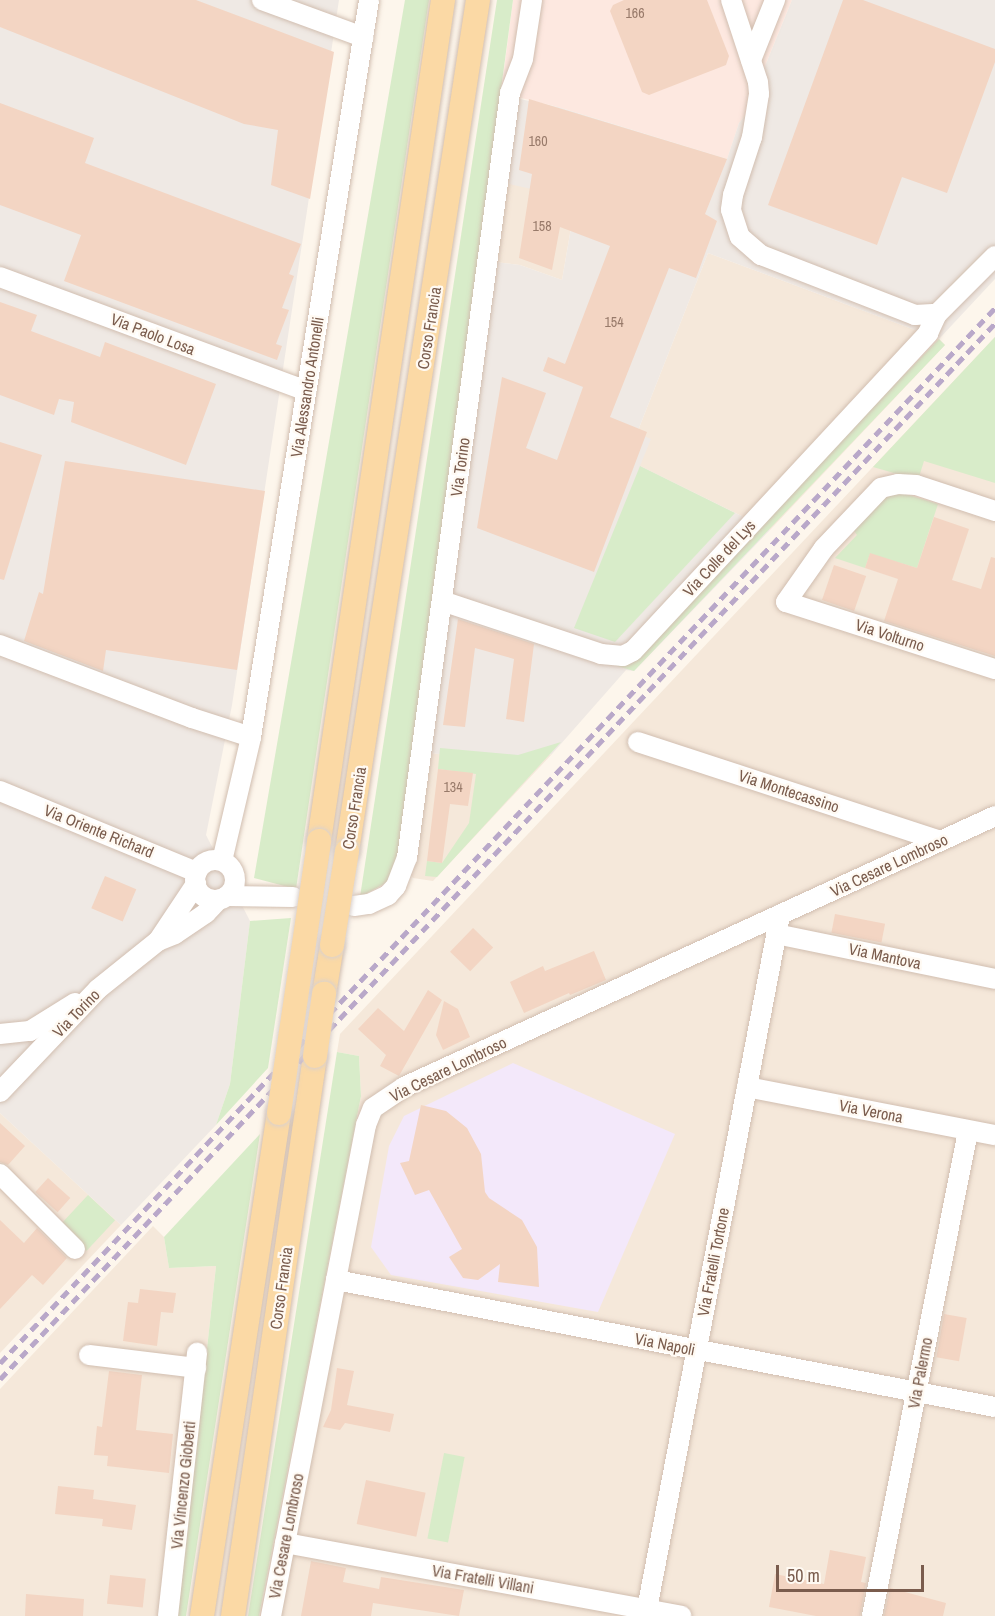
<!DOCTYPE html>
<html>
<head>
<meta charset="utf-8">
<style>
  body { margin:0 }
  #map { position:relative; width:995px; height:1616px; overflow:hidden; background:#fdf6ec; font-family:"Archivo Narrow",sans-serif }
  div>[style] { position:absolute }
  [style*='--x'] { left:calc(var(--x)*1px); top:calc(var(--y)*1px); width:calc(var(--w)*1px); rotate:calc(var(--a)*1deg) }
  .residential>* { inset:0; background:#f5e8da }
  .commercial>* { inset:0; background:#fde8e0 }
  .industrial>* { inset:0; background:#efe9e4 }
  .education>* { inset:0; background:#f3e8fa }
  .green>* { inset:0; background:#d8ecc9; transform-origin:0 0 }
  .building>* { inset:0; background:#f3d5c3; transform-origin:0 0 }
  .roads { filter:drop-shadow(0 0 2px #d1beb0) drop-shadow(0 0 2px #d1beb0) }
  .minor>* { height:20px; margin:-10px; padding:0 10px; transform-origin:10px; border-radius:10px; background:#fff }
  .minor>.ring { margin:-10px; padding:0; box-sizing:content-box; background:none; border:20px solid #fff; border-radius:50% }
  .major>* { height:24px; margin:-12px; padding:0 12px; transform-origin:12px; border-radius:12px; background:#fbd9a5 }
  .rail>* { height:4.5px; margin-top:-2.25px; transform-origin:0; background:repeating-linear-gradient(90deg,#b9a8c9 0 9px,transparent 0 15px) }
  .bridges { filter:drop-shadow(0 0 2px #dad1cd) drop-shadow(0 0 2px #dad1cd) }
  .major-bridge>* { height:24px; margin:-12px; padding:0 12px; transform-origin:12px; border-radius:12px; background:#fbd9a5 }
  span { translate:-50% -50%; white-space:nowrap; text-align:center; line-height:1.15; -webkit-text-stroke:4.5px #fffaf3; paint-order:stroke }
  .number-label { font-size:14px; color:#987a6a }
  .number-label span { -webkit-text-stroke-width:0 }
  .street-label { font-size:16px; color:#7a5c4d }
  .scale { position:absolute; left:776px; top:1565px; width:148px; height:27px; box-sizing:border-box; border:3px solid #7a5c4d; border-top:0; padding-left:8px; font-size:18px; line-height:21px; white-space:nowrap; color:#7a5c4d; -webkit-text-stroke:4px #fffaf3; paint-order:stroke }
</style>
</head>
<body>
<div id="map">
  <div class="residential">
    <i style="clip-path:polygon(490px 171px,576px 199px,562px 280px,520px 265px,478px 260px)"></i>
    <i style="clip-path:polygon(708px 253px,939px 339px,945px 345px,770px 530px,640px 466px,637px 433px)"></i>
    <i style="clip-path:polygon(995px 337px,995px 1616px,259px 1616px,361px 1096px,359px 1056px,337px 1052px,340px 1034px)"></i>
    <i style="clip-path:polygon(412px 751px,520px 763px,552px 754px,433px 881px,413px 878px,397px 861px)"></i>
    <i style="clip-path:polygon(0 1113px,121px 1225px,0 1353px)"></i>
    <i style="clip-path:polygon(153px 1226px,164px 1237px,169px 1268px,216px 1266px,178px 1616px,0 1616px,0 1389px)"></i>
  </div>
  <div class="commercial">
    <i style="clip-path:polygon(513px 0,792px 0,752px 98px,752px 107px,739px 123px,727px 159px,558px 107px,501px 93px)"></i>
  </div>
  <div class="industrial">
    <i style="clip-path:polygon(0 0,339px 0,232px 705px,206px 835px,250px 921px,230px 1084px,216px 1125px,121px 1225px,0 1113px)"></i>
    <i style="clip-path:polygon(792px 0,995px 0,995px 279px,939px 339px,708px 253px,637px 433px,651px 439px,640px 466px,770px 530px,634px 671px,626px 670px,552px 754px,520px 763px,412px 751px,478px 260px,520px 265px,562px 280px,576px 199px,509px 184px,490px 171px,515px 98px,558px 107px,727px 159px,739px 123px,752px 107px,752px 98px)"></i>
  </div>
  <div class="education">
    <i style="clip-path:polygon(513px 1063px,675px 1134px,598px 1312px,391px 1275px,371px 1247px,389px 1146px,404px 1116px)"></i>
  </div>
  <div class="green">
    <i style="clip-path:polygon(405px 0,429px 0,296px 889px,254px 878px)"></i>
    <i style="clip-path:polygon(497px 0,513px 0,395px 878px,360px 897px)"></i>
    <i style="clip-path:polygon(995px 337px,995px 483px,924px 461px,918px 480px,873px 467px)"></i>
    <i style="clip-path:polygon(939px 339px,945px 345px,634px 671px,600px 661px,628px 660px)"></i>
    <i style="clip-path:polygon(640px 466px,735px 513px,615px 642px,574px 628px)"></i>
    <i style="clip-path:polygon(899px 492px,938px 504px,917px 568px,870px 554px,865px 568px,835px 558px,857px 535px,852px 528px,883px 496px)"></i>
    <i style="clip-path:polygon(561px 742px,437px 877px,425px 876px,427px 861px,442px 863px,469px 823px,476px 774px,438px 769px,440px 748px,518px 755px)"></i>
    <i style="clip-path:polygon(291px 918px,268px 1068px,216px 1125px,230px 1084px,250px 921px)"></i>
    <i style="clip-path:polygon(337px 1052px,359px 1056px,361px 1096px,259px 1616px,248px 1616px)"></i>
    <i style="clip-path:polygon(260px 1134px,186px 1616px,178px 1616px,216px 1266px,169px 1268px,164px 1237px)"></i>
    <i style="left:88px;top:1195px;width:37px;height:42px;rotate:43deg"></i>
    <i style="left:444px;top:1453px;width:21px;height:87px;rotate:11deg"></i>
  </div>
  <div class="building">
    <i style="clip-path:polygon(0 0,196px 0,334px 52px,310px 199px,271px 185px,278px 130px,244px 124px,0 27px)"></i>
    <i style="clip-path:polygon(624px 0,707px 0,729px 56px,726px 65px,649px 95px,642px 92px,610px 11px,613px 5px)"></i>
    <i style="clip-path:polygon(843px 0,863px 0,995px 49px,995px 62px,947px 193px,902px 177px,877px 245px,768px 205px)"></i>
    <i style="clip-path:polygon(529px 99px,727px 159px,705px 214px,717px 221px,696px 278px,669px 268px,610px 417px,647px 432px,594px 572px,477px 528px,502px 377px,546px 393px,526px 448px,557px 460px,583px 387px,543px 371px,548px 357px,565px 364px,610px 246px,560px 227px,552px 270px,519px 258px,532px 174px,519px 170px)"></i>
    <i style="clip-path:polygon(0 103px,94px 138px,85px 163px,301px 244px,289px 274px,294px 276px,282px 308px,289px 310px,276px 344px,282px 346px,277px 360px,64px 281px,81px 235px,0 205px)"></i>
    <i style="clip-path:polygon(0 302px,37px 315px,31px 331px,100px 357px,105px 342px,216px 384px,186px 465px,71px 422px,74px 402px,59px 399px,54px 415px,0 395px)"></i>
    <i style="clip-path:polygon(0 442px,42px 455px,4px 580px,0 579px)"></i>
    <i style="clip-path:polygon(65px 461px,265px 491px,237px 670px,106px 650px,103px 671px,24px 641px,39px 592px,43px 594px)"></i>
    <i style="clip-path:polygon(934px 517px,969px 529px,952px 580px,981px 589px,991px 557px,995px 558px,995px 656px,884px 621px,898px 579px,865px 568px,870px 553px,917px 568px)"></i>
    <i style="left:834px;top:565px;width:34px;height:37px;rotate:19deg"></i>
    <i style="clip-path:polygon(458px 619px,534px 644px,524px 722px,506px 719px,514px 659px,475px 648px,465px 727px,443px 725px)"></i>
    <i style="clip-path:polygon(438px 769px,473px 773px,468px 806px,450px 804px,442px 863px,427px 861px)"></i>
    <i style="left:105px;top:876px;width:34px;height:35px;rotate:23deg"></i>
    <i style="left:835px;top:914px;width:51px;height:19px;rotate:11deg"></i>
    <i style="left:473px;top:928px;width:28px;height:33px;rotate:44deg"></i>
    <i style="clip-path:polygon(594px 951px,606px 980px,570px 995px,569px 993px,524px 1013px,510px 982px,543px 966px,545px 971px)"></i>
    <i style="clip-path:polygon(428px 990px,442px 1000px,399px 1076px,380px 1066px,386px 1055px,358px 1029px,378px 1008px,404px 1031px)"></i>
    <i style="clip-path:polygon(444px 1001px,458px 1009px,470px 1037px,443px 1050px,436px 1035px)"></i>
    <i style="clip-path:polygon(421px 1105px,446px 1111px,467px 1128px,481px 1154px,485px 1192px,489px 1198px,522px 1220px,537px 1247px,539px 1287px,498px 1282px,500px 1264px,478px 1280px,463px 1278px,449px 1257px,462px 1249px,429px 1190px,415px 1195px,400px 1163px,409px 1161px)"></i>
    <i style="clip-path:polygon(0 1123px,25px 1146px,8px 1165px,0 1162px)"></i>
    <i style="left:48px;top:1178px;width:30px;height:19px;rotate:42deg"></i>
    <i style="clip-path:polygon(0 1220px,24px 1243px,37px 1228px,67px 1258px,43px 1285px,32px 1275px,0 1309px)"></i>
    <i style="clip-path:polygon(140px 1289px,176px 1293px,173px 1313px,161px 1312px,157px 1346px,123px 1341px,128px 1302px,138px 1303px)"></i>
    <i style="left:944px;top:1314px;width:23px;height:44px;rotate:10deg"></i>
    <i style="clip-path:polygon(337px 1368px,354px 1371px,347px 1405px,394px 1414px,390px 1432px,345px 1423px,340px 1430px,323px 1427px,331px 1410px)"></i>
    <i style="clip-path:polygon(109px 1371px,142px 1375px,136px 1430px,173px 1434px,169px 1473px,107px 1466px,108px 1456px,94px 1455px,97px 1426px,102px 1427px)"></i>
    <i style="left:366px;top:1480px;width:61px;height:45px;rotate:12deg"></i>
    <i style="clip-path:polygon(58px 1486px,94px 1490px,93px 1499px,136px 1505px,132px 1530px,102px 1526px,103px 1519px,55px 1514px)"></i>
    <i style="clip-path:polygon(830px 1550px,866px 1557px,861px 1582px,866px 1583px,860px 1616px,816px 1616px,769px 1607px,775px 1574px,824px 1584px)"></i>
    <i style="clip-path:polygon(311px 1561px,346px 1568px,343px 1582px,379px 1589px,381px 1577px,464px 1590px,459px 1616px,373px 1603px,371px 1616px,301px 1616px)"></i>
    <i style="left:110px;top:1575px;width:36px;height:29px;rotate:6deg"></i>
    <i style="clip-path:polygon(890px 1588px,946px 1603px,943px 1616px,884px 1616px)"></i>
    <i style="clip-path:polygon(26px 1594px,84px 1599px,83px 1616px,25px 1616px)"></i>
  </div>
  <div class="roads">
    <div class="minor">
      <i style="--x:262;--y:0;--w:108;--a:20.1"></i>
      <i style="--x:731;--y:0;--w:86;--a:71.8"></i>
      <i style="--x:758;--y:82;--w:12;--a:85"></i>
      <i style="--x:759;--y:94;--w:44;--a:99.2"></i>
      <i style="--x:752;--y:137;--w:61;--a:108.1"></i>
      <i style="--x:733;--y:195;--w:15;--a:98"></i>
      <i style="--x:731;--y:210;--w:28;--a:72"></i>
      <i style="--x:740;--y:237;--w:28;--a:41"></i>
      <i style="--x:761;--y:255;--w:165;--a:21.3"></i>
      <i style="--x:915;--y:315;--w:22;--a:-3"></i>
      <i style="--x:751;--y:60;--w:65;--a:-68.2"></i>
      <i style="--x:0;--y:277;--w:327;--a:20.4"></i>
      <i style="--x:995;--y:511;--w:83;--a:-161.8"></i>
      <i style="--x:916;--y:485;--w:18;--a:-177"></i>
      <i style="--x:898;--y:484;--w:17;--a:167"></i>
      <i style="--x:881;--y:488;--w:83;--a:133.5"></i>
      <i style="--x:824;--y:548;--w:66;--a:125.1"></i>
      <i style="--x:786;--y:602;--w:219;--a:17.8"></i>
      <i style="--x:442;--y:601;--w:168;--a:18.4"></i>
      <i style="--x:601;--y:654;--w:22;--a:5"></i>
      <i style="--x:623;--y:656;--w:11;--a:-27"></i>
      <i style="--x:633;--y:651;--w:434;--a:-47.1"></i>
      <i style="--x:928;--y:333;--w:21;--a:-65"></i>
      <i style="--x:937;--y:314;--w:82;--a:-45"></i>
      <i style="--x:0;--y:645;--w:205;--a:20.8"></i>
      <i style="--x:192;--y:718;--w:62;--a:17.9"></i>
      <i style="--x:638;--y:742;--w:318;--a:18.1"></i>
      <i style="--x:0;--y:791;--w:213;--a:22.4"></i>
      <i class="ring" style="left:195px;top:860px;width:20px;height:20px"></i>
      <i style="--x:222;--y:861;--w:127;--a:-76.8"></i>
      <i style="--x:251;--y:737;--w:746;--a:-80.9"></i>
      <i style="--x:227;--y:896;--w:66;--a:0.9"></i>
      <i style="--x:354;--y:906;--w:15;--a:-8"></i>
      <i style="--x:369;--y:904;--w:21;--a:-25"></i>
      <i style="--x:388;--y:895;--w:12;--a:-48"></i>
      <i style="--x:396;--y:886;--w:30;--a:-69"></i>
      <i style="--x:407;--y:858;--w:772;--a:-82.33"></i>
      <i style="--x:510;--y:93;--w:36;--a:-69"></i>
      <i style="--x:523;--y:59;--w:60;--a:-81.3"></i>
      <i style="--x:776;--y:934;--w:224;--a:11.6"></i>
      <i style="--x:158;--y:941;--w:69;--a:-56.3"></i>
      <i style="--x:0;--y:1034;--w:30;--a:-6"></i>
      <i style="--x:30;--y:1031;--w:53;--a:-31.9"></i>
      <i style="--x:747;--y:1087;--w:253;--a:11"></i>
      <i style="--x:0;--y:1092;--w:142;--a:-46.4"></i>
      <i style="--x:98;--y:989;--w:77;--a:-38.7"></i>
      <i style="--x:158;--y:941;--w:18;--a:-22"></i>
      <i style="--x:175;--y:934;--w:37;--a:-34"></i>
      <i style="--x:206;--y:913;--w:18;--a:-47"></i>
      <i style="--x:0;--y:1174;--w:106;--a:45"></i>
      <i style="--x:336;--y:1280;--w:671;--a:10.91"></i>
      <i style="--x:89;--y:1355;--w:108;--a:6.9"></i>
      <i style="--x:285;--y:1543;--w:403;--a:10.4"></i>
      <i style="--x:647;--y:1609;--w:707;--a:-79.15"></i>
      <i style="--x:168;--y:1616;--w:265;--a:-83.7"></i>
      <i style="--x:271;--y:1616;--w:500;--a:-79.05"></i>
      <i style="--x:366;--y:1125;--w:18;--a:-68"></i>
      <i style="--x:373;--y:1108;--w:37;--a:-34"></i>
      <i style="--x:404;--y:1087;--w:650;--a:-24.63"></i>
      <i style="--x:872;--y:1616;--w:495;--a:-78.8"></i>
    </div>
    <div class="major">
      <i style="--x:319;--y:841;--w:850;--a:-81.61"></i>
      <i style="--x:347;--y:851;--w:861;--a:-81.25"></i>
      <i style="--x:324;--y:994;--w:50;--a:-80.7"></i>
      <i style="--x:202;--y:1616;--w:509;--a:-81.3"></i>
      <i style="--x:233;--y:1616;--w:566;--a:-81.67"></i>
    </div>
  </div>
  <div class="rail">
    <i style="--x:0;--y:1363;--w:1450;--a:-46.68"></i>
    <i style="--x:0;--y:1379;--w:1451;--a:-46.7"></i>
  </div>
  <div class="bridges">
    <div class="major-bridge">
      <i style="--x:332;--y:945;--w:95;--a:-80.9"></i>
      <i style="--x:315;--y:1056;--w:63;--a:-81.7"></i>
      <i style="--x:279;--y:1113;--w:275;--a:-81.6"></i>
    </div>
  </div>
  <div class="number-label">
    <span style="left:635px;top:13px">166</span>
    <span style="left:538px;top:141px">160</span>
    <span style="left:542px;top:226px">158</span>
    <span style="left:614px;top:322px">154</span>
    <span style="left:453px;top:787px">134</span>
  </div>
  <div class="street-label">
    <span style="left:429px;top:328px;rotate:-81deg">Corso Francia</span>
    <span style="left:153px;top:334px;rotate:21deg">Via Paolo Losa</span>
    <span style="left:307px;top:387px;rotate:-81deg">Via Alessandro Antonelli</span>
    <span style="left:460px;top:467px;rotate:-82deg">Via Torino</span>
    <span style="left:719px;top:558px;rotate:-47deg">Via Colle del Lys</span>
    <span style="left:890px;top:635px;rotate:18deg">Via Volturno</span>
    <span style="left:789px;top:791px;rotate:18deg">Via Montecassino</span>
    <span style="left:354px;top:808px;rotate:-81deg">Corso Francia</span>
    <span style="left:99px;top:831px;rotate:22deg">Via Oriente Richard</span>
    <span style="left:889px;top:865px;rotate:-25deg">Via Cesare Lombroso</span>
    <span style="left:885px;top:956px;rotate:12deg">Via Mantova</span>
    <span style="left:76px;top:1013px;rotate:-46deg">Via Torino</span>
    <span style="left:448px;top:1069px;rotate:-26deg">Via Cesare Lombroso</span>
    <span style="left:871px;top:1111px;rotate:11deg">Via Verona</span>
    <span style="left:713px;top:1262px;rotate:-79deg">Via Fratelli Tortone</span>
    <span style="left:281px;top:1288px;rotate:-82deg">Corso Francia</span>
    <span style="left:665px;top:1344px;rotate:11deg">Via Napoli</span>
    <span style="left:920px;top:1373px;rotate:-79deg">Via Palermo</span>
    <span style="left:183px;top:1485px;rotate:-84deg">Via Vincenzo Gioberti</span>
    <span style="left:286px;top:1536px;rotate:-79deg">Via Cesare Lombroso</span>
    <span style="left:483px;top:1579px;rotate:10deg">Via Fratelli Villani</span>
  </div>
  <div class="scale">50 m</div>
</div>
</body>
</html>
